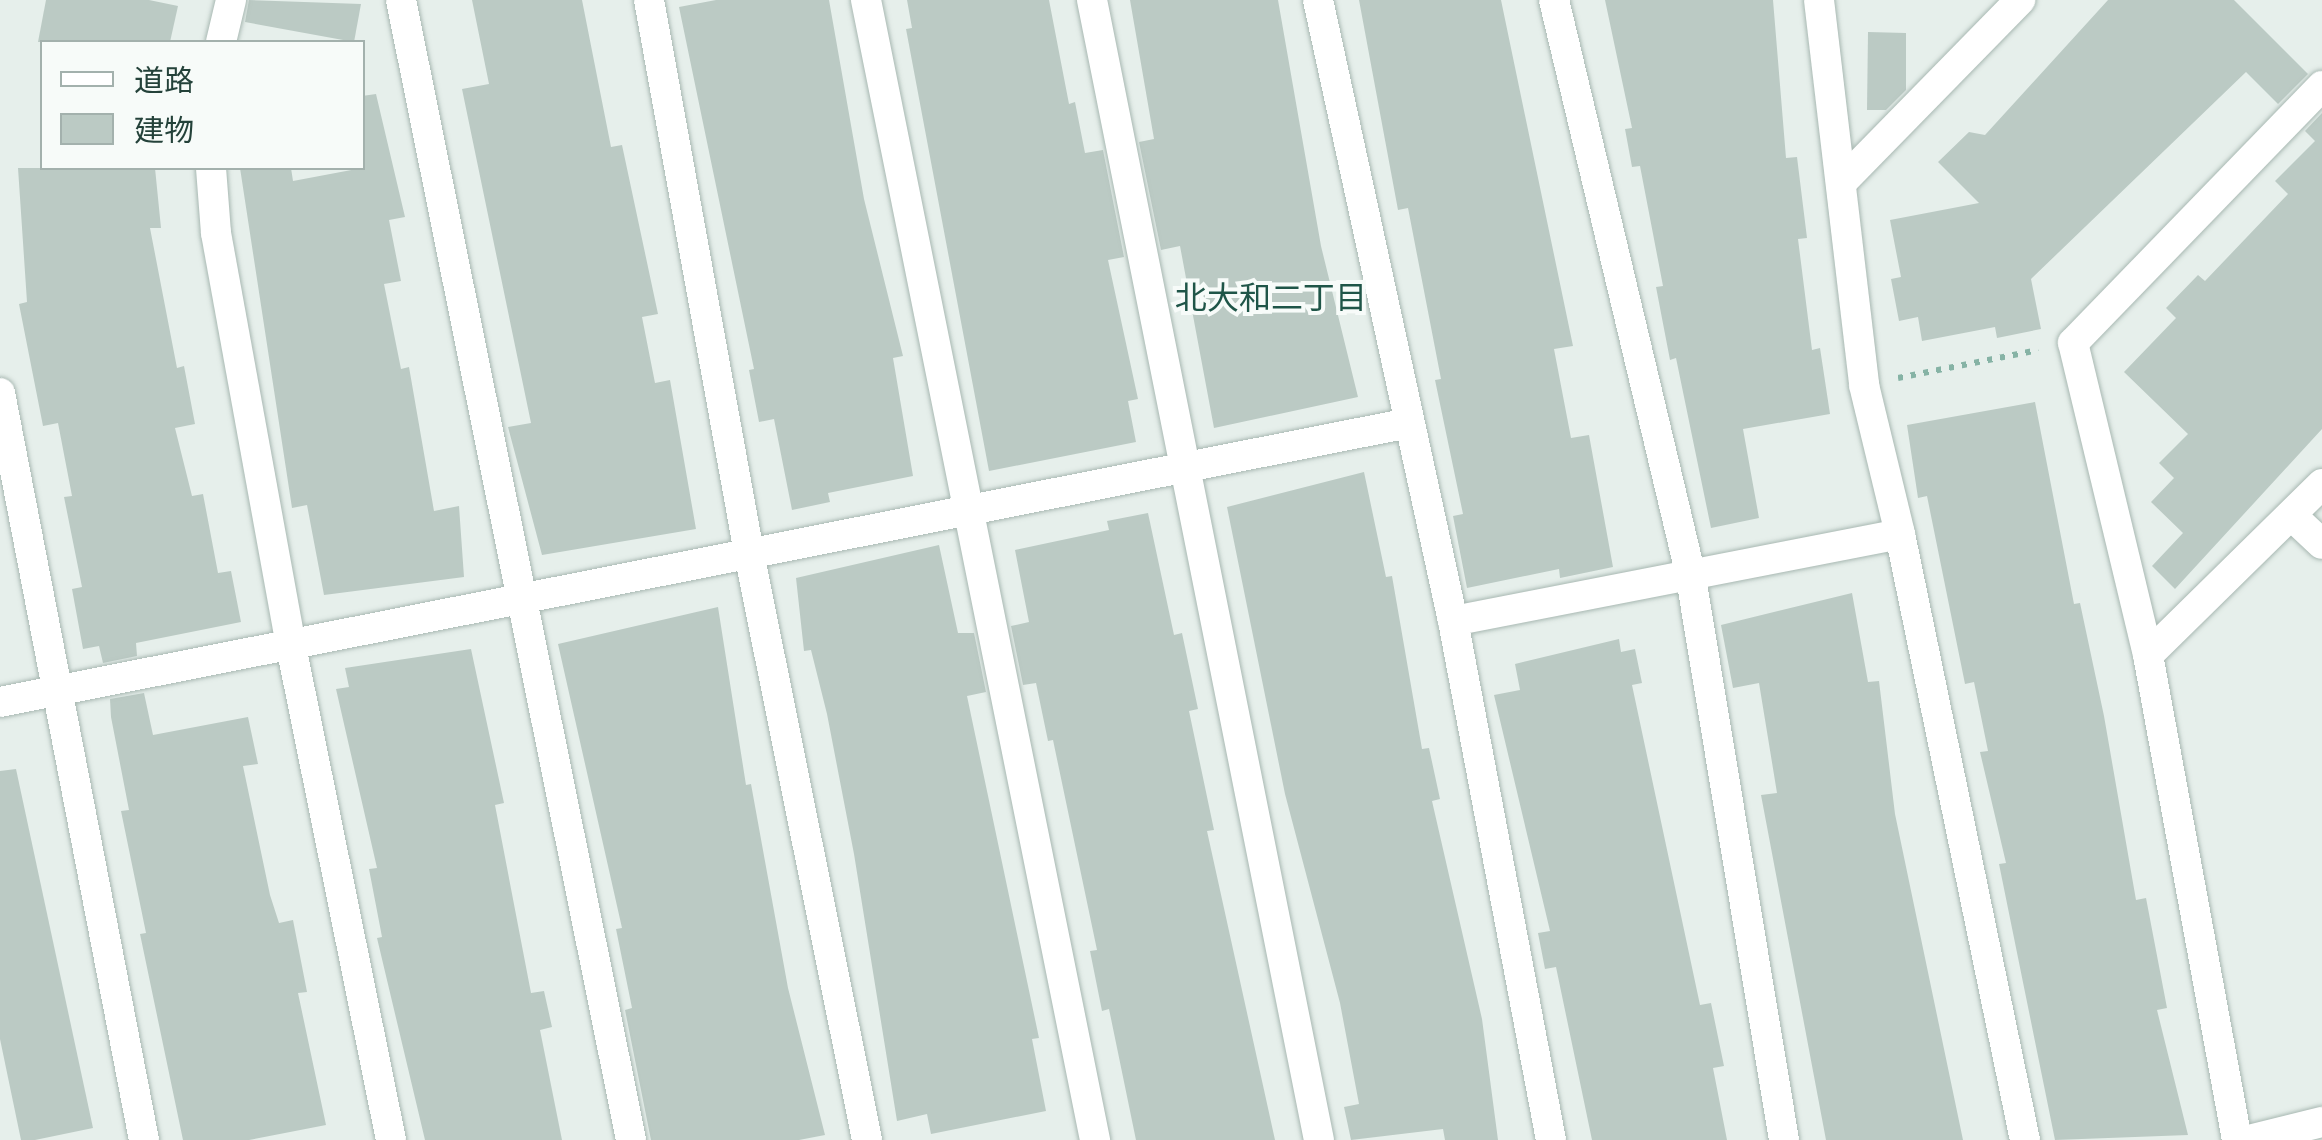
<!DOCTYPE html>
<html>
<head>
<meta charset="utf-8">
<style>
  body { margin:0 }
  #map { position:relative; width:2322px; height:1140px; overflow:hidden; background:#e6efeb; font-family:"Source Sans 3","Noto Sans JP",sans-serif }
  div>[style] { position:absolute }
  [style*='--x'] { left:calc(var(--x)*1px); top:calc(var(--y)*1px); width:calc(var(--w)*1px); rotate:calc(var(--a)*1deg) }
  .building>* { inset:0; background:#bbcac4 }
  .path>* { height:6px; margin-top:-3px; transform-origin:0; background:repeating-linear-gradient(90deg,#86b3a5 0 5px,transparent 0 13px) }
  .roads { filter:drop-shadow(0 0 2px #a8b8b2) drop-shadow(0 0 2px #a8b8b2) }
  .street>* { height:30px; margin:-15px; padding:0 15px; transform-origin:15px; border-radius:15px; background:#fff }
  span { translate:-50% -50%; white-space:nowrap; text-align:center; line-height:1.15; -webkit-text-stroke:8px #f7fbf9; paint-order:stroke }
  .neighbourhood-label { font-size:32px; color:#1f5548 }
  .legend { position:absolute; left:40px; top:40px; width:325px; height:130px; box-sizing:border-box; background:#f7fbf9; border:2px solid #a3b1ad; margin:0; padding:12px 18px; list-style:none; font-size:30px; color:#24423a }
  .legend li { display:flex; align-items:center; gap:20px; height:50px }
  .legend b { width:50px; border:2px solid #a3b1ad }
</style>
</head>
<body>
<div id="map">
  <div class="building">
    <i style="clip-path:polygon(46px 0,149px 0,178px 6px,170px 42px,38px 42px)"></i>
    <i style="clip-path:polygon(249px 0,361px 4px,354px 42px,245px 22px)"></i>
    <i style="clip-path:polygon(472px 0,582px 0,611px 147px,622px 145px,658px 314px,642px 317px,655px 383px,670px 380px,696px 529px,542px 555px,508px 427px,531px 423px,462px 89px,489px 84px)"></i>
    <i style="clip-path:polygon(716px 0,829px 0,864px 199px,903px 356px,893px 358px,913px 476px,828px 493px,830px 502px,792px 510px,774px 419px,759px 422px,749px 370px,754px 369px,679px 7px)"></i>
    <i style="clip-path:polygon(907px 0,1049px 0,1069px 104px,1075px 102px,1085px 153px,1103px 150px,1124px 257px,1108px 260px,1138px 399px,1128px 401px,1136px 442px,989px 471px,906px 29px,912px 28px)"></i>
    <i style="clip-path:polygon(1130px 0,1278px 0,1321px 246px,1358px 397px,1214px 428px,1180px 246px,1161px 250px,1139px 142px,1154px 139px)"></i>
    <i style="clip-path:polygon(1359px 0,1501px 0,1573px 346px,1554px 349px,1571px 438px,1589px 435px,1613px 567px,1560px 578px,1559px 569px,1467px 588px,1453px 516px,1463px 514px,1435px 380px,1441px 379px,1408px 208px,1398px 210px)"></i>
    <i style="clip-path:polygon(1605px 0,1773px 0,1786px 158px,1797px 157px,1807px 238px,1798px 239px,1812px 350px,1820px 348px,1830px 414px,1743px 429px,1759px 518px,1711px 528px,1676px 358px,1670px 360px,1656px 287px,1663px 286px,1640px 166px,1632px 167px,1625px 129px,1632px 128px)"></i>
    <i style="clip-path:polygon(2108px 0,2234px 0,2308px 74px,2278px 104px,2246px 72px,2031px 279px,2041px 329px,1997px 338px,1995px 327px,1922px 341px,1918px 317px,1899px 321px,1891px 279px,1901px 277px,1890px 220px,1979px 203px,1938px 162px,1969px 132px,1985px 135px)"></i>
    <i style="clip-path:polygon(1868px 32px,1906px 33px,1906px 90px,1886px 110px,1867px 110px)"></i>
    <i style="clip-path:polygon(376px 94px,405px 217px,389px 220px,401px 281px,384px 284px,401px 369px,409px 367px,434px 511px,459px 506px,464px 577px,324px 595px,307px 505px,292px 508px,240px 168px,291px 168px,293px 181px,362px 168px,362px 96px)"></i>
    <i style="clip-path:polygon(2322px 113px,2322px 429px,2175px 589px,2152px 566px,2183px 533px,2151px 502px,2174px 478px,2159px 463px,2188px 434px,2124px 372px,2176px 318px,2166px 308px,2198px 275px,2205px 281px,2288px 194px,2275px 181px,2315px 141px,2305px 131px)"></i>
    <i style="clip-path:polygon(18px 168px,155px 168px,161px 228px,150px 228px,177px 368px,184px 366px,195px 424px,175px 428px,192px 496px,203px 494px,218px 573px,231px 571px,241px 622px,136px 643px,137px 656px,103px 663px,99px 646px,83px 649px,72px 589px,82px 587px,64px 497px,72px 496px,58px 423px,43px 426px,19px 304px,27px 302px)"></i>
    <i style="clip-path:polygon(2035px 402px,2074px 604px,2080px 603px,2104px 716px,2136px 900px,2146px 898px,2167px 1008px,2157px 1010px,2188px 1135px,2055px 1140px,1999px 864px,2006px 863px,1980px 752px,1988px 751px,1974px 682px,1965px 684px,1927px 496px,1918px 498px,1907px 425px)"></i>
    <i style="clip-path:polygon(1364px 472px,1386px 577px,1392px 576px,1422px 749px,1429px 748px,1440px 799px,1432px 801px,1482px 1019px,1498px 1140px,1445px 1140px,1443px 1129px,1351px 1140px,1344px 1107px,1359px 1104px,1340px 1003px,1285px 794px,1227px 507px)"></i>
    <i style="clip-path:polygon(1148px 513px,1174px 635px,1182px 633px,1198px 709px,1189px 711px,1214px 830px,1207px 831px,1275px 1140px,1136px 1140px,1109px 1009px,1102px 1011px,1090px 951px,1097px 950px,1053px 740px,1048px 741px,1036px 683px,1023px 685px,1011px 626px,1029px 622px,1015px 550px,1109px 530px,1107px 521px)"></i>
    <i style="clip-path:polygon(939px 545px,958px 633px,974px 633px,986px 692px,967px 696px,1039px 1038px,1032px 1039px,1046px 1111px,931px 1134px,927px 1114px,897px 1121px,854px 854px,827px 714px,811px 650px,804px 651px,796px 578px)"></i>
    <i style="clip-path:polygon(1852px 593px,1868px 682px,1879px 681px,1895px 814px,1963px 1140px,1826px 1140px,1761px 795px,1777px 793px,1759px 683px,1733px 688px,1721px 625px)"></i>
    <i style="clip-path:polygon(718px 607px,746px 785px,751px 784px,788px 988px,825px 1135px,799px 1140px,651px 1140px,625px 1010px,632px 1008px,616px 929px,622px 928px,558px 644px)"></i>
    <i style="clip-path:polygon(1619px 639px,1621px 652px,1635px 649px,1642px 683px,1632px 685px,1700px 1005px,1711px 1003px,1724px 1066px,1713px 1068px,1727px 1140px,1592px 1140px,1556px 967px,1545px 969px,1538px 933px,1550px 931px,1494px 695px,1520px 690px,1515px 664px)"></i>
    <i style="clip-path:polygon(471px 649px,504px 803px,495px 805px,531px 993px,544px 991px,552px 1027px,540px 1030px,562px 1140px,425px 1140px,377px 938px,382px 937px,369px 869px,377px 868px,336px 689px,349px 687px,345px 668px)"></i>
    <i style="clip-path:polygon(144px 693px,153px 735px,248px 717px,258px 764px,243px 766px,270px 895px,279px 923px,293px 920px,307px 992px,298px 993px,326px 1125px,249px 1140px,183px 1140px,140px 934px,146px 933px,121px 811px,129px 810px,111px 717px,110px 699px)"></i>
    <i style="clip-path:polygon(16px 769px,93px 1128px,35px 1140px,21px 1140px,0 1039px,0 771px)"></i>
  </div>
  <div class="path">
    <i style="--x:1898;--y:378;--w:143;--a:-11.3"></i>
  </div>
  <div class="roads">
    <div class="street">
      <i style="--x:401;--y:0;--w:1163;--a:78.59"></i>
      <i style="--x:649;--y:0;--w:562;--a:79.75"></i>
      <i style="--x:749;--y:553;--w:599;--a:78.63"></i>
      <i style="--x:866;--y:0;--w:1163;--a:78.64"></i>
      <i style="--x:1092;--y:0;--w:1162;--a:78.74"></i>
      <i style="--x:1318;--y:0;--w:636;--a:77.74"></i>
      <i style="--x:1453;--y:621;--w:528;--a:79.31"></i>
      <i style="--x:1554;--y:0;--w:588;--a:76.63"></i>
      <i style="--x:1690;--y:572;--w:576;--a:80.6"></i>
      <i style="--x:1819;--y:0;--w:388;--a:83.3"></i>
      <i style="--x:1864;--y:385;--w:153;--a:76.4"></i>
      <i style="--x:221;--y:42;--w:43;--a:-76.6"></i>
      <i style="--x:211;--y:168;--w:65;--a:85.6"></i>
      <i style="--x:216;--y:233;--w:415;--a:79.7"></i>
      <i style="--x:290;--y:641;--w:509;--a:78.56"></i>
      <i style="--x:1842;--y:182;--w:255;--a:-45.6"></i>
      <i style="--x:0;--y:393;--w:761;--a:79.09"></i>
      <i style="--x:2291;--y:515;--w:42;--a:43.1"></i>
      <i style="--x:1453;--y:621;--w:455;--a:-11"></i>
      <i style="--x:1900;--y:534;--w:619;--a:78.35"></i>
      <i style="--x:2148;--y:655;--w:244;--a:-44.5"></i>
      <i style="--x:0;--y:702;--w:1436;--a:-11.2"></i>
      <i style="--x:2237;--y:1140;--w:493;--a:-100.4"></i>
      <i style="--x:2148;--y:655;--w:321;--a:-103.5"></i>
      <i style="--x:2073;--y:343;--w:358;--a:-45.9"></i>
      <i style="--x:2249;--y:1140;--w:75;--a:-13.9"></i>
    </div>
  </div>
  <div class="neighbourhood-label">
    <span style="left:1271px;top:299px">北大和二丁目</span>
  </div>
  <ul class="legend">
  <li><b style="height:12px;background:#fff"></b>道路</li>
  <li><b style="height:28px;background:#bbcac4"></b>建物</li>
  </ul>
</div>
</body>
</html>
